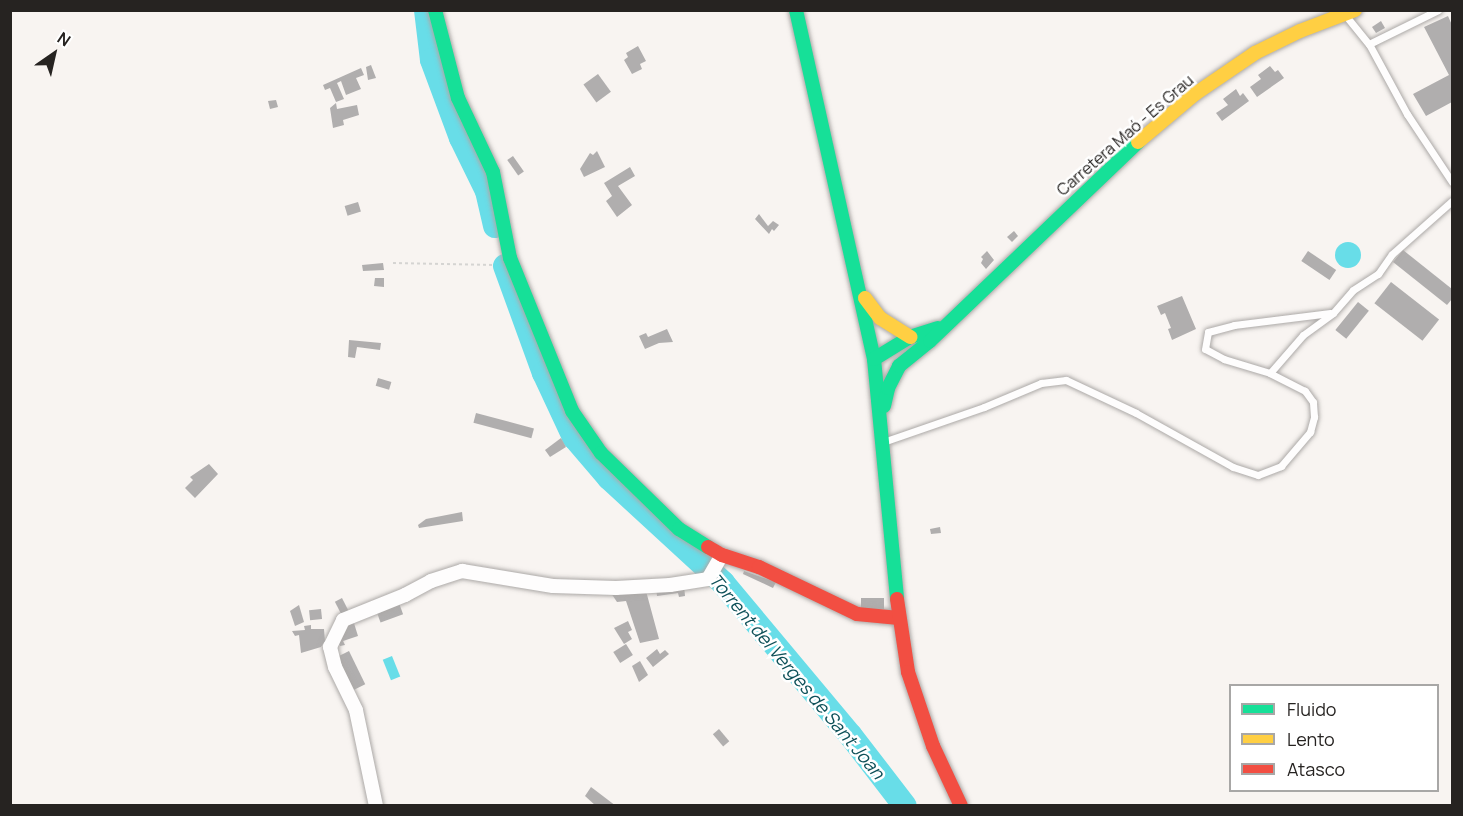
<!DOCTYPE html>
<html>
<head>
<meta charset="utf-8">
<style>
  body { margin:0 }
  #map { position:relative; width:1463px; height:816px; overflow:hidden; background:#f8f4f1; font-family:Manrope,sans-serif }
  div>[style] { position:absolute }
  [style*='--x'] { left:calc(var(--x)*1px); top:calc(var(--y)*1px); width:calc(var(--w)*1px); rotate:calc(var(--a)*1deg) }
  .water>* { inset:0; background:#68dde8; transform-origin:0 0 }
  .round { border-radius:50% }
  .river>* { height:24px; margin:-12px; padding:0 12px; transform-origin:12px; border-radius:12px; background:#68dde8 }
  .building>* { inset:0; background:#b0aeae; transform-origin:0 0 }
  .path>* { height:2px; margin-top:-1px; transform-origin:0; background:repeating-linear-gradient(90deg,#d5d4d2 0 3px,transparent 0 6px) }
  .roads { filter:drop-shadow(0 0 2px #aca9a7) drop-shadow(0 0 2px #aca9a7) }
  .lane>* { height:7px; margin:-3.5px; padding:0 3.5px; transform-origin:3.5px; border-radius:3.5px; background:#fefdfd }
  .street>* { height:14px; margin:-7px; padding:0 7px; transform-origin:7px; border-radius:7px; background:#fefdfd }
  .fast>* { height:14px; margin:-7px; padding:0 7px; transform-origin:7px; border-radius:7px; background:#16e098 }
  .slow>* { height:14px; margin:-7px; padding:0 7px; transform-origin:7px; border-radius:7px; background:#ffcf43 }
  .jam>* { height:14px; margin:-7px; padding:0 7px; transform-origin:7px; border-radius:7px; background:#f24e42 }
  span { translate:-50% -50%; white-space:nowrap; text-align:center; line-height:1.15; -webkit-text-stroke:5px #fff; paint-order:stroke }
  .street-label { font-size:16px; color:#262321 }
  .water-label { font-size:18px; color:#0e5159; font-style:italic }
  .frame { position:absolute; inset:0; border:12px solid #262321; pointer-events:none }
  .legend { position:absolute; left:1229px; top:684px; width:210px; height:108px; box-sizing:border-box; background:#fff; border:2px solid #a8a7a6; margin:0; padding:8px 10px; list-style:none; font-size:18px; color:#262321 }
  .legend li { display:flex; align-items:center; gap:12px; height:30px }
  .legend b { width:30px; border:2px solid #a8a7a6 }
  .north { position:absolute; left:24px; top:24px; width:60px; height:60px; -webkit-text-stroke:4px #fff; paint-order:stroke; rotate:34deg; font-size:16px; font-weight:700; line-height:24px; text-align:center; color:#262321 }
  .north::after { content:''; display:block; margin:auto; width:21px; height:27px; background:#262321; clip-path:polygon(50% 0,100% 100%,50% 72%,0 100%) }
</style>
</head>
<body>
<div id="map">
  <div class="water">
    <i class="round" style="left:1335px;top:242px;width:26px;height:26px"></i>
    <i style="left:392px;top:656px;width:22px;height:10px;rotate:68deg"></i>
  </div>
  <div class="river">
    <i style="--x:426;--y:10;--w:50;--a:83.2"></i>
    <i style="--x:432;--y:60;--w:83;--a:69.6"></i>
    <i style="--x:461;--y:138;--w:59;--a:63.9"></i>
    <i style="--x:487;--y:191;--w:36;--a:77"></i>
    <i style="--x:505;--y:266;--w:114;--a:70"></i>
    <i style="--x:544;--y:373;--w:71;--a:64.9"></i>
    <i style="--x:574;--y:437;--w:54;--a:49.5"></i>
    <i style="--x:609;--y:478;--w:155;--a:42.6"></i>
    <i style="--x:723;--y:583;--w:199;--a:50.1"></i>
    <i style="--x:851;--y:736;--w:88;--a:52.4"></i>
  </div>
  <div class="building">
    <i style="clip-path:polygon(1448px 16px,1452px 25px,1452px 102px,1426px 116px,1413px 94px,1449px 75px,1424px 27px)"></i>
    <i style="clip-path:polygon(1381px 21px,1385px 28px,1376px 33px,1372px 27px)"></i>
    <i style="clip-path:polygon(638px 46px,646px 61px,640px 64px,642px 69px,632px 74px,624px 60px,628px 57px,626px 53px)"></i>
    <i style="clip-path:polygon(371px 65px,376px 78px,368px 80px,366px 67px)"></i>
    <i style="clip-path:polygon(1270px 66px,1275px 72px,1278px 70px,1284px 78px,1257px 97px,1250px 87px,1261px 79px,1258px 75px)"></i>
    <i style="clip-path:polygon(361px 68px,364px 75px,356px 78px,361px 89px,346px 95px,341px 81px,337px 83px,344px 99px,336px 102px,330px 88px,325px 90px,323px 85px)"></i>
    <i style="left:598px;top:74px;width:22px;height:18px;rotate:54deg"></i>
    <i style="clip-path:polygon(1236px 89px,1240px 96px,1243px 93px,1249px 101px,1222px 121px,1216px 113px,1228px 105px,1223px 99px)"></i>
    <i style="clip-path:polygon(276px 100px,278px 107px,270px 109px,268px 101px)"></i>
    <i style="clip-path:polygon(336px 103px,337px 109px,357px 105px,359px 115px,343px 120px,344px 125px,333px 128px,330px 108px)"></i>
    <i style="clip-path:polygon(597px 151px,605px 167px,584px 177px,580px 169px,590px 153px,593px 155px)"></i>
    <i style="left:513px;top:156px;width:19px;height:7px;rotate:55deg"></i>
    <i style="clip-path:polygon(630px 167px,635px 176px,618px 186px,632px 205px,617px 217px,606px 201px,612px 196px,604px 183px)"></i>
    <i style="left:358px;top:202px;width:10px;height:14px;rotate:73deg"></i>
    <i style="clip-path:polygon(759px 214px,768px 226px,773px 221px,779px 225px,774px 231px,772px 229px,769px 234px,755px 219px)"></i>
    <i style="clip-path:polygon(1014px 231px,1018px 236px,1012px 242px,1007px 237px)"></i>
    <i style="clip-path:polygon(1403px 250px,1452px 289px,1452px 299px,1447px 305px,1393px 262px)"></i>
    <i style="clip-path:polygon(987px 251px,994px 260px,986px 269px,981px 263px,983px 259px,981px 257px)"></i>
    <i style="left:1308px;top:251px;width:34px;height:12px;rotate:34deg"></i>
    <i style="clip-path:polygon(383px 263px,384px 270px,363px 271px,362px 265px)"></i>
    <i style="clip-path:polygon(375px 278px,384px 278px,384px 287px,374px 286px)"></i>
    <i style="left:1391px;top:282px;width:61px;height:27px;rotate:38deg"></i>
    <i style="clip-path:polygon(1182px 296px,1196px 329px,1172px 340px,1168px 329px,1171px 328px,1165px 313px,1161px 315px,1157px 306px)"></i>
    <i style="left:1358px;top:302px;width:14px;height:36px;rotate:39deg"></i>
    <i style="clip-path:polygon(667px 329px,673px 342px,659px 343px,645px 349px,639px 336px,646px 333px,648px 337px)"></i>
    <i style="clip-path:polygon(349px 340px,381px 343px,380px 350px,357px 347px,355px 358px,348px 357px)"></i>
    <i style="left:378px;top:378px;width:14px;height:8px;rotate:17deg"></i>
    <i style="left:476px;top:413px;width:60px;height:10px;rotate:15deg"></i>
    <i style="clip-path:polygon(561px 438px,566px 447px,550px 457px,545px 450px)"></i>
    <i style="clip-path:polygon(209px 464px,218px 474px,195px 498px,185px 488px,193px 480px,190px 477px)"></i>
    <i style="clip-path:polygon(462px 512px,463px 521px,419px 528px,418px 525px,426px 519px)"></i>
    <i style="clip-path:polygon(940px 527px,941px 533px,931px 534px,930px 529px)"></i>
    <i style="clip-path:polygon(744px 571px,776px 582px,773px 588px,743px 574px)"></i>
    <i style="clip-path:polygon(684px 585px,685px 596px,679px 597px,678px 593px,657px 596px,656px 589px)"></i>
    <i style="clip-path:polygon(646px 591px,659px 639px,640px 643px,626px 601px,617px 602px,611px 593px)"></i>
    <i style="left:342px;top:598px;width:18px;height:8px;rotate:63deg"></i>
    <i style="left:861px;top:598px;width:23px;height:11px"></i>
    <i style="left:399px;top:603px;width:12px;height:24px;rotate:70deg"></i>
    <i style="clip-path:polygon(299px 605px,304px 622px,295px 626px,290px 611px)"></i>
    <i style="left:321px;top:609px;width:10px;height:12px;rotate:84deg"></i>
    <i style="clip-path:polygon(353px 620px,358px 636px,343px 641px,345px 645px,340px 646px,336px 636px)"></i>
    <i style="clip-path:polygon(628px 621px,632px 630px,628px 632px,632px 639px,624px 644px,614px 628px)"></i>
    <i style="clip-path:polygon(311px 625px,311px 629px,324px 629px,325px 641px,321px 647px,301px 653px,299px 635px,295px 636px,292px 631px,305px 630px,304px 626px)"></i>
    <i style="left:626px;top:644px;width:13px;height:15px;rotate:58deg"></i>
    <i style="clip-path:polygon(657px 649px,660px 654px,665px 650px,669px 654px,653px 667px,646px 658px)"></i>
    <i style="left:349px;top:651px;width:37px;height:14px;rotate:64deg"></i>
    <i style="clip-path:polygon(640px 661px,648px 675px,639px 682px,632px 666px)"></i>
    <i style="left:719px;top:729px;width:16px;height:8px;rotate:50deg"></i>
    <i style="clip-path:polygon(591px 787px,595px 790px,616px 806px,596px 806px,585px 796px)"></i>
  </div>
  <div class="path">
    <i style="--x:393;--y:263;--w:102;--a:1.1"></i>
  </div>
  <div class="roads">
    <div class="lane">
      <i style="--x:1346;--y:16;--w:36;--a:51"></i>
      <i style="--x:1369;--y:44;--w:80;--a:61.5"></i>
      <i style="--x:1407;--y:114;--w:82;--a:56.5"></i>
      <i style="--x:1369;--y:44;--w:77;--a:-26.2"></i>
      <i style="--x:1270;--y:373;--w:48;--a:-163.1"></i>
      <i style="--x:1224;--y:359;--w:21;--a:-152"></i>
      <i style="--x:1205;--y:349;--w:17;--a:-80"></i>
      <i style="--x:1208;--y:332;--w:27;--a:-15"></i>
      <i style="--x:1234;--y:325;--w:97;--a:-7.1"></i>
      <i style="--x:883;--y:442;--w:107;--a:-19.1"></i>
      <i style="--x:984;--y:407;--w:62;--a:-22.8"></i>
      <i style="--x:1041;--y:383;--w:25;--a:-7"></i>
      <i style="--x:1066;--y:380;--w:77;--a:25.2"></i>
      <i style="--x:1136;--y:413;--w:111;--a:29.1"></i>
      <i style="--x:1233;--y:467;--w:26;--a:18"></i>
      <i style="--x:1258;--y:475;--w:25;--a:-21"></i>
      <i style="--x:1281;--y:466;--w:45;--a:-49.5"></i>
      <i style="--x:1310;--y:432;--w:16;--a:-75"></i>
      <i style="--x:1314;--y:417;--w:15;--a:-94"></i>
      <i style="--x:1313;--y:402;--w:14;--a:-126"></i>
      <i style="--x:1305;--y:391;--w:39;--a:-153"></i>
      <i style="--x:1270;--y:373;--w:50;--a:-49"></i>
      <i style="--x:1303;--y:335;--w:37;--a:-36"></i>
      <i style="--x:1333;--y:313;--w:30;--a:-49"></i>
      <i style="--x:1353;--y:290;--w:30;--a:-33"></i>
      <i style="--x:1378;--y:274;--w:24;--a:-55"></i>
      <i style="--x:1392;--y:254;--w:80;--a:-41.5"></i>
    </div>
    <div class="street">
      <i style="--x:376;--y:806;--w:98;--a:-101.8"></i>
      <i style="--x:356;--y:710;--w:48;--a:-116"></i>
      <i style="--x:335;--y:667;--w:21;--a:-104"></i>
      <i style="--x:330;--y:647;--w:30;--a:-64"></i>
      <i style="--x:343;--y:620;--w:67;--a:-22"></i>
      <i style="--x:405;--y:595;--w:30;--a:-28"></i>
      <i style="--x:431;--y:581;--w:33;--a:-18"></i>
      <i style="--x:462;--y:571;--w:92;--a:9.4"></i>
      <i style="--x:553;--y:586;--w:63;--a:1.8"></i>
      <i style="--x:616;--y:588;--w:54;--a:-3.2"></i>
      <i style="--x:670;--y:585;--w:38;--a:-9"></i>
      <i style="--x:708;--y:579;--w:28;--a:-60"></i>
    </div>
    <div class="fast">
      <i style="--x:435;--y:10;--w:91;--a:75.4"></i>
      <i style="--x:458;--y:98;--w:82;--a:64.7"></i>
      <i style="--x:493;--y:172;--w:88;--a:78.8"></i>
      <i style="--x:510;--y:258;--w:165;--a:67.9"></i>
      <i style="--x:572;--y:411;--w:51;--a:55.4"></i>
      <i style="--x:601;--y:453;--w:109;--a:44.3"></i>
      <i style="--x:679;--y:529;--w:34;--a:32"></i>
      <i style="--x:796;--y:10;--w:358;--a:77.4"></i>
      <i style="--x:874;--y:359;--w:241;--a:84.5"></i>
      <i style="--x:874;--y:359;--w:42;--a:-31.4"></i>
      <i style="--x:910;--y:337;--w:29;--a:-18"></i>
      <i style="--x:884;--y:406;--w:18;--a:-77"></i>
      <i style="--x:888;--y:388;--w:25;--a:-63"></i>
      <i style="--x:899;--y:366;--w:40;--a:-39"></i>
      <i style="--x:930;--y:341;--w:288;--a:-43.7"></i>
    </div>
    <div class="slow">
      <i style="--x:1138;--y:142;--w:75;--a:-40.1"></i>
      <i style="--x:1195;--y:94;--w:73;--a:-34.3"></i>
      <i style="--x:1255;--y:53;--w:50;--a:-26.1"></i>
      <i style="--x:1300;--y:31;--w:59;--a:-20.9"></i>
      <i style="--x:865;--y:298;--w:25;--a:53"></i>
      <i style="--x:880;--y:318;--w:36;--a:32"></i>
    </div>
    <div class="jam">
      <i style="--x:708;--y:547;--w:16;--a:30"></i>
      <i style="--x:722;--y:555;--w:39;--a:18"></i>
      <i style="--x:759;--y:567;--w:109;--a:25.6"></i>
      <i style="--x:857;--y:614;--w:42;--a:5.4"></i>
      <i style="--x:897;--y:599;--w:74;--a:81.4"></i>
      <i style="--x:908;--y:672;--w:78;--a:71.3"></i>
      <i style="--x:933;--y:746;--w:66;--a:65"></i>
    </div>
  </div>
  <div class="street-label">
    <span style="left:1125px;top:135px;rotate:-41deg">Carretera Maó - Es Grau</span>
  </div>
  <div class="water-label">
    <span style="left:797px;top:676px;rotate:50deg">Torrent del Verges de Sant Joan</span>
  </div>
  <div class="frame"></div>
  <ul class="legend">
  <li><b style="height:8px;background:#16e098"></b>Fluido</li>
  <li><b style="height:8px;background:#ffcf43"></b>Lento</li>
  <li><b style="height:8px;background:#f24e42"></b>Atasco</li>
  </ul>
  <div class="north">N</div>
</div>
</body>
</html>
